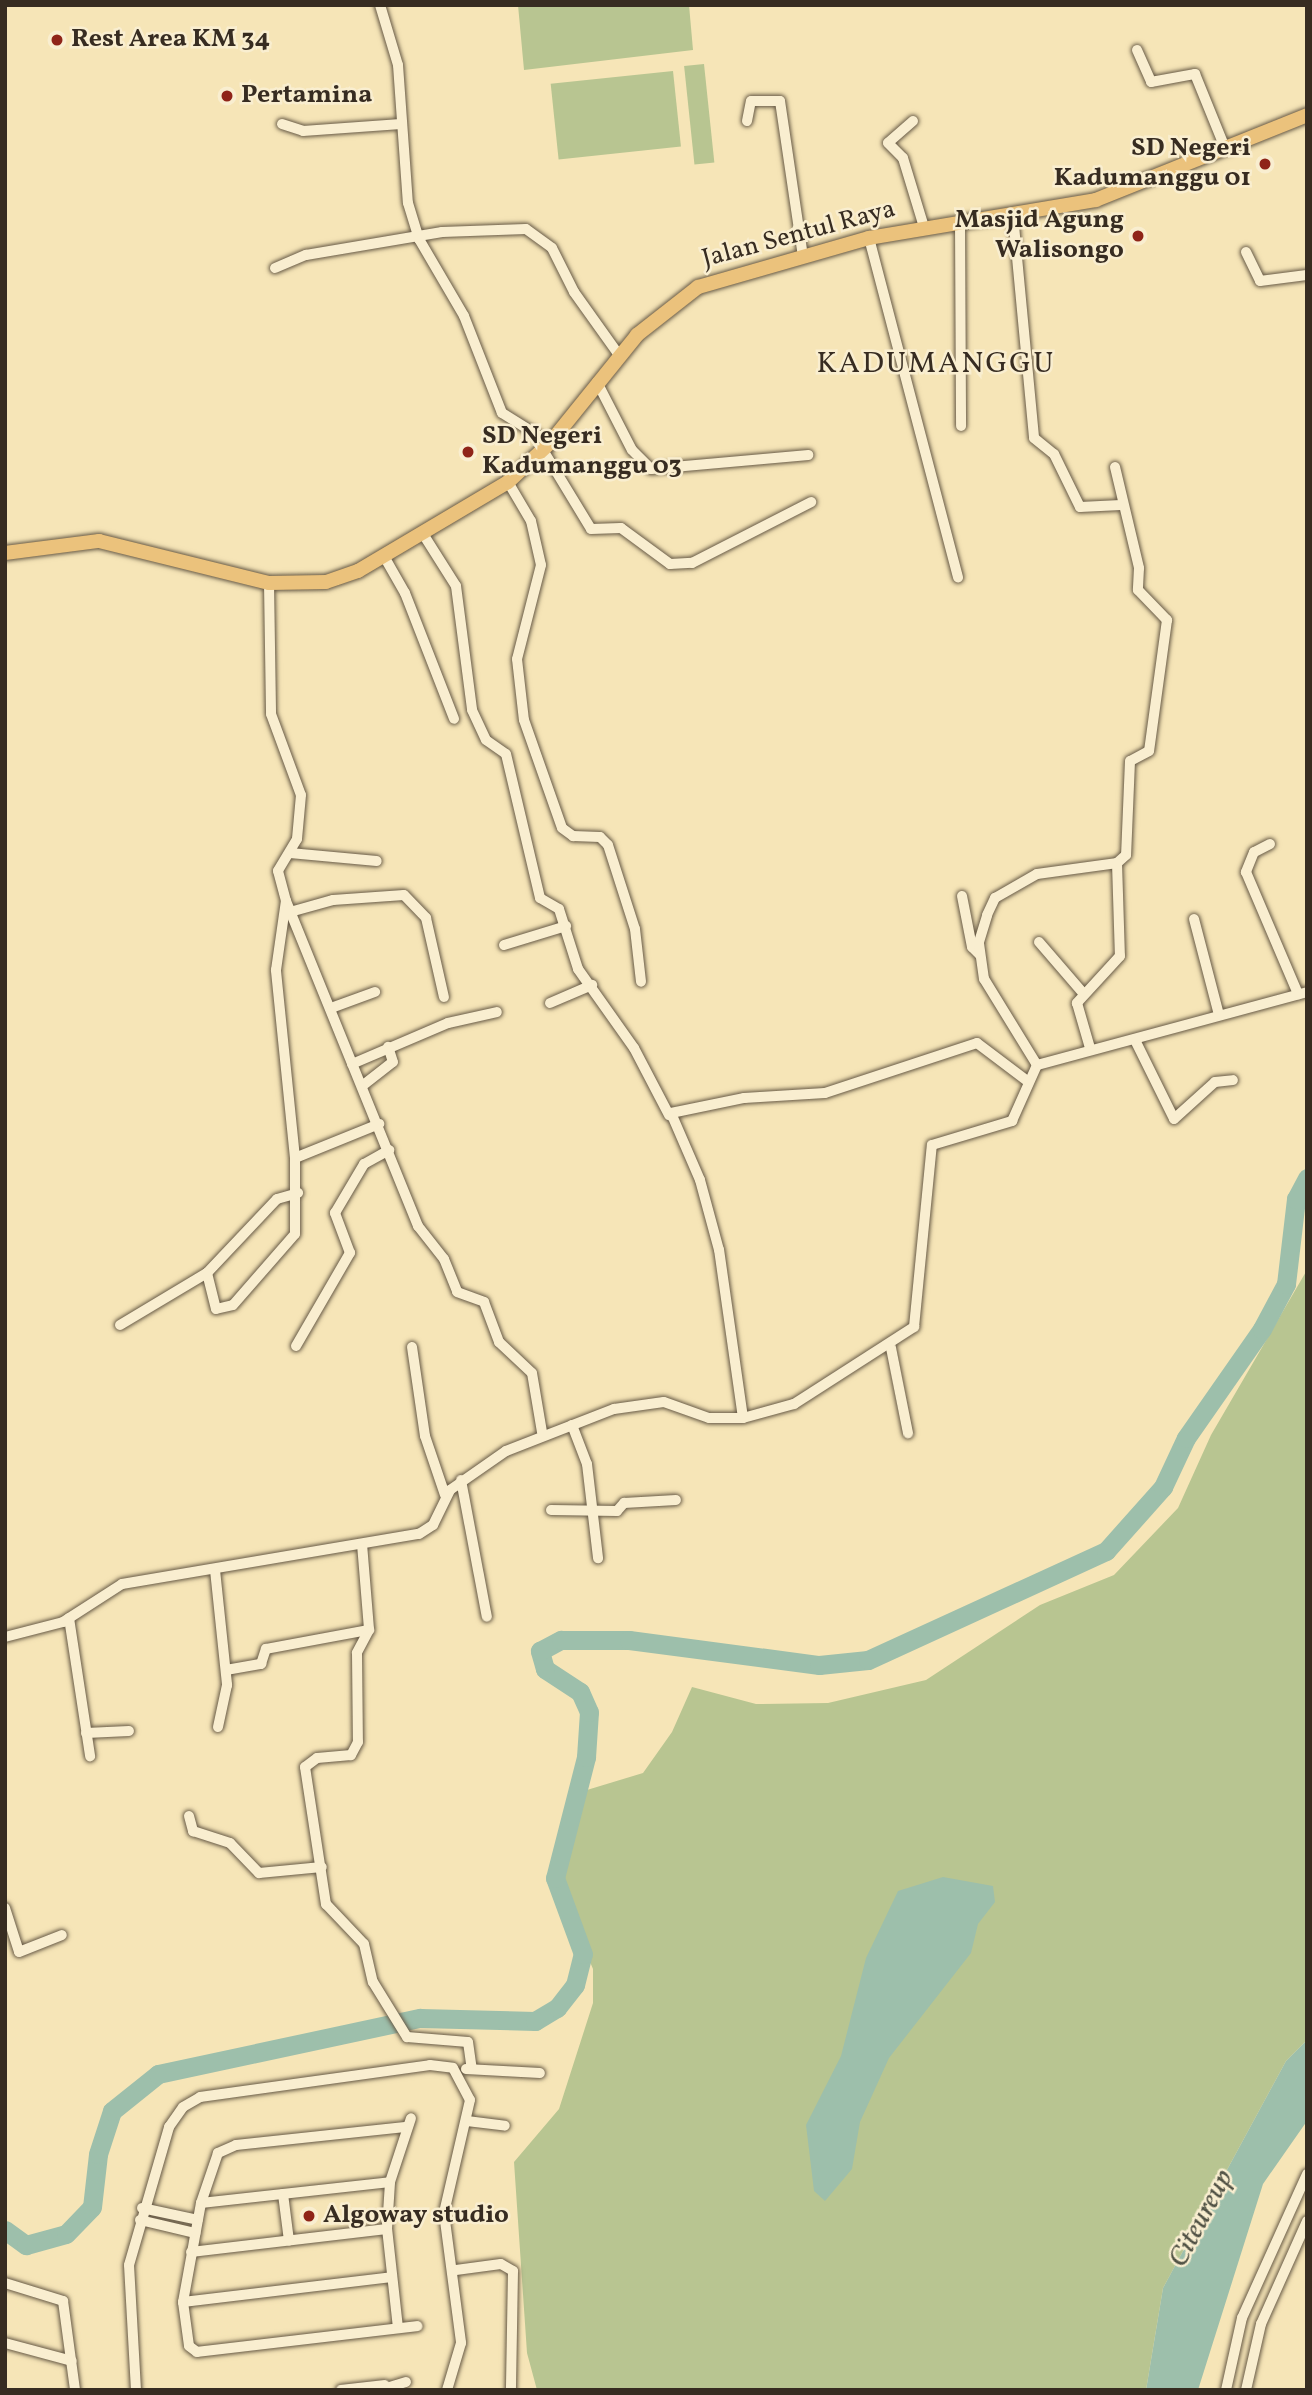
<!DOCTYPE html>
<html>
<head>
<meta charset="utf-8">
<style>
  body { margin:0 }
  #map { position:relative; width:1312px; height:2395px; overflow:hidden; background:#f6e5b7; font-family:Vollkorn,serif }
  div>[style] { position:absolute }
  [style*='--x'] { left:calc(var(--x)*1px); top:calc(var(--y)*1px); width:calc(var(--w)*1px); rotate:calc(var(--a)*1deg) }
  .green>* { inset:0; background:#b8c591; transform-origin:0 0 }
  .water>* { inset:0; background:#9dbfab }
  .river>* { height:19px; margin:-9.5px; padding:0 9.5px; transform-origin:9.5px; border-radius:9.5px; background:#9dbfab }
  .roads { filter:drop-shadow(0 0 2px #675a46) drop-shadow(0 0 2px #675a46) }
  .minor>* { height:10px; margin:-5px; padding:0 5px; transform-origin:5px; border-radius:5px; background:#f9eed0 }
  .major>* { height:14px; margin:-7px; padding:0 7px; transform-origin:7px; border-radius:7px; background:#ebc27c }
  .dots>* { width:19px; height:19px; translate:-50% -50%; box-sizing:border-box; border:4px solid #f9eed0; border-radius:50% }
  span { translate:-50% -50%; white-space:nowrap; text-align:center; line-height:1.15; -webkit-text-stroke:5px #f9eed0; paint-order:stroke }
  .poi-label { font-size:26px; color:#372c21; font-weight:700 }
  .left { translate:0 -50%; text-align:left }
  .right { translate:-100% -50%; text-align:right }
  .street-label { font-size:26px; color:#372c21 }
  .water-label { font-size:28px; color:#505144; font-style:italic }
  .quarter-label { font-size:30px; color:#372c21; letter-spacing:2px }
  .frame { position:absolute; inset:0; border:7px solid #372c21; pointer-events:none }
</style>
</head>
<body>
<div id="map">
  <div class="green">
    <i style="clip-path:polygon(518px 5px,689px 5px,693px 50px,524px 70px)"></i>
    <i style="left:704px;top:64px;width:99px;height:20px;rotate:84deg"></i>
    <i style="left:673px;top:71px;width:76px;height:123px;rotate:84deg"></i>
    <i style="clip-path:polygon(1307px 1270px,1307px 2040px,1286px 2061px,1163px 2288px,1146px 2390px,537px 2390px,527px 2353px,514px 2162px,559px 2109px,593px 2003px,593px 1969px,555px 1878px,577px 1793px,643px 1773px,672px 1732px,692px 1687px,756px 1704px,828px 1703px,926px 1680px,1040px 1605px,1114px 1575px,1178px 1508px,1211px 1435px)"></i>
  </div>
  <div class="water">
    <i style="clip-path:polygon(943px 1877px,993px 1886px,995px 1902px,978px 1924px,971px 1953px,889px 2058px,860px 2122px,852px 2169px,825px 2201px,814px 2191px,806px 2125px,841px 2056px,866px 1958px,898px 1891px)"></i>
    <i style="clip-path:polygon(1307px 2040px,1307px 2121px,1263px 2184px,1198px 2390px,1146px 2390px,1163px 2288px,1286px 2061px)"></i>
  </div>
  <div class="river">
    <i style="--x:5;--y:2230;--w:26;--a:36"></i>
    <i style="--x:26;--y:2245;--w:41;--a:-15.4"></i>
    <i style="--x:66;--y:2234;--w:37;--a:-46"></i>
    <i style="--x:92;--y:2207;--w:53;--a:-83.5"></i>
    <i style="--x:98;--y:2154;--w:45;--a:-72"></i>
    <i style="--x:112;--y:2111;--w:59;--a:-38.8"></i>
    <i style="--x:158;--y:2074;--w:268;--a:-12.1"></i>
    <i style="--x:420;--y:2018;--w:115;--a:1.5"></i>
    <i style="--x:535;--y:2021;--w:26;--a:-31"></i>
    <i style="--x:557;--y:2008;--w:29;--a:-52"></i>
    <i style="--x:575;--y:1985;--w:32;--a:-76"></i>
    <i style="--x:583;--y:1954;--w:81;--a:-110.2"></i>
    <i style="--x:555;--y:1878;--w:125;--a:-75.6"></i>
    <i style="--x:586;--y:1757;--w:45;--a:-86.2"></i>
    <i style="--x:589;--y:1712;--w:22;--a:-114"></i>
    <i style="--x:580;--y:1692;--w:42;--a:-146.7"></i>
    <i style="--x:545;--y:1669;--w:19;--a:-106"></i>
    <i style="--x:540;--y:1651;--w:24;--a:-28"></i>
    <i style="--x:561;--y:1640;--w:68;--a:0"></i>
    <i style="--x:629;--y:1640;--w:192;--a:7.5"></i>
    <i style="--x:819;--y:1665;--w:49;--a:-5.8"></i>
    <i style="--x:868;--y:1660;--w:262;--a:-24.6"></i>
    <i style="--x:1106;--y:1551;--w:86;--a:-48.3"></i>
    <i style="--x:1163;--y:1487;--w:54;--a:-64.9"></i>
    <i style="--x:1186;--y:1438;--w:133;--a:-55.1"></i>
    <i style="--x:1262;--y:1329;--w:51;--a:-61.9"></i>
    <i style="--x:1286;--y:1284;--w:86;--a:-83.3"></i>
    <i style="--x:1296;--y:1199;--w:24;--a:-62"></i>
  </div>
  <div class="roads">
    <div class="minor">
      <i style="--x:380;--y:5;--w:63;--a:73.3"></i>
      <i style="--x:398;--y:65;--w:138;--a:85.9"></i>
      <i style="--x:408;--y:203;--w:38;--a:73"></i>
      <i style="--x:419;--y:239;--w:89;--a:59.7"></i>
      <i style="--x:464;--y:316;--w:104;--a:68.6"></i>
      <i style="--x:502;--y:413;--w:57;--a:32"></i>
      <i style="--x:1137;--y:50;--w:35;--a:66"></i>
      <i style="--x:1151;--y:82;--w:45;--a:-10.3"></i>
      <i style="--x:1195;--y:74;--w:80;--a:67.9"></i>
      <i style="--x:747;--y:121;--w:20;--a:-79"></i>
      <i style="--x:751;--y:101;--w:29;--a:0"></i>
      <i style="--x:780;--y:101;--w:157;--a:81.6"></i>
      <i style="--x:913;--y:121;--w:33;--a:139"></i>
      <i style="--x:888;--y:143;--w:21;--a:45"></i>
      <i style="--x:903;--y:158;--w:72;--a:73.1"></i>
      <i style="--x:282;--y:124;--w:22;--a:18"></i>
      <i style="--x:303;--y:131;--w:98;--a:-4.1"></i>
      <i style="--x:1013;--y:215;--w:224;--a:84.6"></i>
      <i style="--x:1034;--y:438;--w:26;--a:39"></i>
      <i style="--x:1054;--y:454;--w:59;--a:63.9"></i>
      <i style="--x:1080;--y:507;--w:41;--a:-2.8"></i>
      <i style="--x:960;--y:222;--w:204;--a:89.7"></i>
      <i style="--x:869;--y:238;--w:351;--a:75.3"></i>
      <i style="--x:1246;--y:252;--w:32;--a:64"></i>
      <i style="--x:1260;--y:281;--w:47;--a:-7.3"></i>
      <i style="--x:275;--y:268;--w:34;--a:-23"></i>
      <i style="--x:306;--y:255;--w:138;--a:-9.6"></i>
      <i style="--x:442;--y:232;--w:84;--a:-2"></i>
      <i style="--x:526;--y:229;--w:32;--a:36"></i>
      <i style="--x:552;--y:248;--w:49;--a:63.4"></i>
      <i style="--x:574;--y:292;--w:77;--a:54.5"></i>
      <i style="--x:597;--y:382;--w:76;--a:62.8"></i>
      <i style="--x:632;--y:450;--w:27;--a:45"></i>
      <i style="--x:651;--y:469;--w:158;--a:-5.1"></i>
      <i style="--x:543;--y:450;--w:92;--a:58.7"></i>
      <i style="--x:591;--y:529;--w:30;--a:-2"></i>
      <i style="--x:621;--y:528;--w:61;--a:36.3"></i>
      <i style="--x:670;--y:564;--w:22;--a:-3"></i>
      <i style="--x:692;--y:563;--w:134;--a:-27.1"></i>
      <i style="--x:1115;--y:467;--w:104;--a:76.6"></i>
      <i style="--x:1139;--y:568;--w:22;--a:93"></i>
      <i style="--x:1138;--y:590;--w:42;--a:46"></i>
      <i style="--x:1167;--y:620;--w:132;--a:97.8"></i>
      <i style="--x:1149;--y:751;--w:21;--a:152"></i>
      <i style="--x:1130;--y:761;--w:94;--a:92.4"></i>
      <i style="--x:1126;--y:855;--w:12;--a:138"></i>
      <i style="--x:508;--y:482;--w:45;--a:59.5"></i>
      <i style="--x:531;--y:521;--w:45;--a:77.2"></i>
      <i style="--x:541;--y:565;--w:97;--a:104.3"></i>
      <i style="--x:517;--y:659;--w:61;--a:83.5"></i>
      <i style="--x:524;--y:720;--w:114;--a:70.6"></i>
      <i style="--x:562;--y:828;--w:14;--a:36"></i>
      <i style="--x:573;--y:836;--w:27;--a:2"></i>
      <i style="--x:600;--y:837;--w:11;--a:45"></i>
      <i style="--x:608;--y:845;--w:88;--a:72.2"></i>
      <i style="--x:635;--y:929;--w:53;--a:83.5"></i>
      <i style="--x:425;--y:537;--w:58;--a:57.7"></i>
      <i style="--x:456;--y:586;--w:125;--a:82.6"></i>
      <i style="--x:472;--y:710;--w:33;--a:65"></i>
      <i style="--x:486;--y:740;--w:24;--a:35"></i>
      <i style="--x:506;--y:754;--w:148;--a:76.7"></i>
      <i style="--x:540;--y:898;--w:22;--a:30"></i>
      <i style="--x:559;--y:909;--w:63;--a:72.4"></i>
      <i style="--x:578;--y:969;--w:97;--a:54.7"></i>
      <i style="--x:634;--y:1048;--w:76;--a:62.4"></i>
      <i style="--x:385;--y:558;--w:40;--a:60.3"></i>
      <i style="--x:405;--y:593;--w:135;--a:68.7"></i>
      <i style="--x:269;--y:583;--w:131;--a:89.1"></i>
      <i style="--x:271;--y:714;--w:86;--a:69.7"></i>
      <i style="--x:301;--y:795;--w:44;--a:95.2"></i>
      <i style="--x:297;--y:839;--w:37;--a:121"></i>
      <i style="--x:278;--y:871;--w:31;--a:75"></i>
      <i style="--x:286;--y:901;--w:351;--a:67.9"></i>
      <i style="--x:418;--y:1226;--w:42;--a:51.8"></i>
      <i style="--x:444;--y:1259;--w:35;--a:68"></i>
      <i style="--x:457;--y:1292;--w:29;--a:20"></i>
      <i style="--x:484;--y:1302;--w:43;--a:69.4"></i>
      <i style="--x:499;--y:1342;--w:45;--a:43.2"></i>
      <i style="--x:532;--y:1373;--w:60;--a:80.4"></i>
      <i style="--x:1270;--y:844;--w:18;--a:153"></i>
      <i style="--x:1254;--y:852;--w:22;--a:112"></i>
      <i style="--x:1246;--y:872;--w:133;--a:66.9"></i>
      <i style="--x:290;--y:853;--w:87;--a:5.3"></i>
      <i style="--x:962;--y:896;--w:52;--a:78.9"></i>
      <i style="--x:972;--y:947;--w:11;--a:45"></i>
      <i style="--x:290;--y:912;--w:45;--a:-15.6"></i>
      <i style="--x:333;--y:900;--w:71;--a:-4"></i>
      <i style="--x:404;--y:895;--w:32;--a:46"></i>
      <i style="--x:426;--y:918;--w:81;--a:77.2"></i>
      <i style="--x:1194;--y:919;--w:99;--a:75.4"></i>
      <i style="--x:1039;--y:942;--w:67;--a:49.2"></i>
      <i style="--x:504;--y:945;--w:65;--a:-17"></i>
      <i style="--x:550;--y:1003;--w:46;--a:-23.2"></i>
      <i style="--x:331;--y:1008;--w:47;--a:-20"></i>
      <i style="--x:1135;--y:1040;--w:88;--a:63.7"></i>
      <i style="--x:1174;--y:1119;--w:55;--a:-42.1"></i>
      <i style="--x:1215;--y:1082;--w:18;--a:-6"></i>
      <i style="--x:352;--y:1064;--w:104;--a:-23.1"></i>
      <i style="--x:448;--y:1023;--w:50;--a:-12.7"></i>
      <i style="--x:1037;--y:1065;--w:101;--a:-121.6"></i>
      <i style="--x:984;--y:979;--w:37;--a:-98"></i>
      <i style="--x:979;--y:942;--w:28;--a:-73"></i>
      <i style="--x:987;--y:915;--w:19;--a:-65"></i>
      <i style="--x:995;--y:898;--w:48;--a:-29.7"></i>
      <i style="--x:1037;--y:874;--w:81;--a:-7.8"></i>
      <i style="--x:1117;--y:863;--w:93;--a:88.2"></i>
      <i style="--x:1120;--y:956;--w:64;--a:132.5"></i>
      <i style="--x:1077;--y:1003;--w:47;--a:73.9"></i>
      <i style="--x:362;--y:1086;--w:39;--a:-38"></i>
      <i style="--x:393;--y:1062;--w:16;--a:-108"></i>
      <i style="--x:295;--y:1158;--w:91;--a:-22"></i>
      <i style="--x:207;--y:1273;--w:102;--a:-46.6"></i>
      <i style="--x:277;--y:1199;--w:22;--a:-16"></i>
      <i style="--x:120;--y:1325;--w:101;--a:-30.9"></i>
      <i style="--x:207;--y:1273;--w:37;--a:76"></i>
      <i style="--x:216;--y:1309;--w:17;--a:-13"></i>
      <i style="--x:233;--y:1305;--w:94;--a:-48.9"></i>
      <i style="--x:295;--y:1234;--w:76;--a:-90"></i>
      <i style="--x:295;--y:1158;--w:189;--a:-95.8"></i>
      <i style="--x:276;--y:970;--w:70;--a:-81.8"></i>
      <i style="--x:296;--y:1346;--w:108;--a:-59.9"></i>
      <i style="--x:350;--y:1253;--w:43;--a:-110.6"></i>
      <i style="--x:335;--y:1213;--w:57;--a:-59.4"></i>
      <i style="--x:364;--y:1164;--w:29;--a:-29"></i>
      <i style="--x:412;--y:1347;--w:90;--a:81.7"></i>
      <i style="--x:425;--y:1436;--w:62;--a:71.3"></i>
      <i style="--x:891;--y:1348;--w:87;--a:78.7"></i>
      <i style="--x:743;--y:1418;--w:170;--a:-98.1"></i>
      <i style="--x:719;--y:1250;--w:73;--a:-105.2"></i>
      <i style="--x:700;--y:1180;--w:73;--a:-113.4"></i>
      <i style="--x:671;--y:1113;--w:75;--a:-11.6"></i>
      <i style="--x:744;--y:1098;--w:81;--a:-3.5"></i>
      <i style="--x:825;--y:1093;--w:160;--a:-18.2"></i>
      <i style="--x:977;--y:1043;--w:61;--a:37.1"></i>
      <i style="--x:572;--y:1425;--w:42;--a:69"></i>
      <i style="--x:587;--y:1464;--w:95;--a:83.3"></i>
      <i style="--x:461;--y:1480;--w:139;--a:79.3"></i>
      <i style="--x:551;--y:1510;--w:66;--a:0.9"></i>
      <i style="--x:617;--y:1511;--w:11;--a:-49"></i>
      <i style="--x:624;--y:1503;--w:52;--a:-3.3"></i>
      <i style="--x:362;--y:1544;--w:86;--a:85.3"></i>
      <i style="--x:369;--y:1630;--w:26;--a:118"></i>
      <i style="--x:357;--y:1653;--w:89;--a:89.4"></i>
      <i style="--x:358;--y:1742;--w:15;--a:118"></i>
      <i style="--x:351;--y:1755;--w:34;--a:175"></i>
      <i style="--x:317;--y:1758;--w:15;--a:143"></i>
      <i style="--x:305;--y:1767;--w:139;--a:81.3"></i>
      <i style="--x:326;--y:1904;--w:55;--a:46.5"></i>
      <i style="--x:364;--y:1944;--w:39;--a:77"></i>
      <i style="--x:373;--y:1982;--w:65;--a:58.3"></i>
      <i style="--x:407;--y:2037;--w:61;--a:4.7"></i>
      <i style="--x:468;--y:2042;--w:27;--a:82"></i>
      <i style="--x:215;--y:1570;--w:116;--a:84"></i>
      <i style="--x:227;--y:1685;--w:43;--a:102.1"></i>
      <i style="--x:69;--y:1618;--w:140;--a:81.3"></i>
      <i style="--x:5;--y:1637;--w:60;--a:-14.5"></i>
      <i style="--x:63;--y:1622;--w:70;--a:-32.8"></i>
      <i style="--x:122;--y:1584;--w:301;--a:-9.6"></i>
      <i style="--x:419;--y:1534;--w:17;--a:-33"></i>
      <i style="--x:433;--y:1525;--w:39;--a:-64"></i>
      <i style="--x:450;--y:1490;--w:68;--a:-34.9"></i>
      <i style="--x:506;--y:1451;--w:116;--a:-21.3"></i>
      <i style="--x:614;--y:1409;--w:50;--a:-8"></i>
      <i style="--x:664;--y:1402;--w:48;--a:19.6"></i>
      <i style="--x:709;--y:1418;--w:34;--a:0"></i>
      <i style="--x:743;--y:1418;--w:53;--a:-15.4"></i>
      <i style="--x:794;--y:1404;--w:143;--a:-32.7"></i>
      <i style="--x:914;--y:1327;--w:183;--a:-84.4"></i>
      <i style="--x:932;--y:1145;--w:84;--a:-16.7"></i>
      <i style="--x:1012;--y:1121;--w:61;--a:-65.9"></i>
      <i style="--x:1037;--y:1065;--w:280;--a:-15.1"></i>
      <i style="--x:226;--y:1670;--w:36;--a:-10"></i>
      <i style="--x:261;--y:1664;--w:16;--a:-72"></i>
      <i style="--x:266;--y:1649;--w:105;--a:-10.5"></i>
      <i style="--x:86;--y:1733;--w:43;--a:-2.7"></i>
      <i style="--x:189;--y:1816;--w:16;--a:75"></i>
      <i style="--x:193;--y:1831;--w:39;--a:18"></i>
      <i style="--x:230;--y:1843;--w:42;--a:46"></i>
      <i style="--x:259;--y:1873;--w:63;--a:-5.4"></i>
      <i style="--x:5;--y:1908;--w:46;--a:72.3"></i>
      <i style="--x:19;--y:1952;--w:46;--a:-21.6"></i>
      <i style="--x:466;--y:2069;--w:74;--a:3.1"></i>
      <i style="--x:467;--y:2121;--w:38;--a:7"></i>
      <i style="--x:405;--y:2127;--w:170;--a:173.9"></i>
      <i style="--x:236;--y:2145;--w:20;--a:156"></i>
      <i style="--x:218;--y:2153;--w:53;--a:108.8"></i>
      <i style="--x:201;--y:2203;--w:101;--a:100.3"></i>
      <i style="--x:183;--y:2302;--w:44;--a:82.2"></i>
      <i style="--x:189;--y:2346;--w:10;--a:37"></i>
      <i style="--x:197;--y:2352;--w:222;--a:-6.7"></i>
      <i style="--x:283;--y:2194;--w:47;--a:82.7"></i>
      <i style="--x:201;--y:2203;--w:190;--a:-6.3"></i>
      <i style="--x:142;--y:2208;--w:57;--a:12.1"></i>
      <i style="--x:140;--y:2220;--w:57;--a:13.3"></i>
      <i style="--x:191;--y:2252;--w:197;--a:-6.7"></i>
      <i style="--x:456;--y:2270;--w:45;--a:-7.6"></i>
      <i style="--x:501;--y:2264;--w:14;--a:30"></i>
      <i style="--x:513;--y:2271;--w:119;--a:91"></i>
      <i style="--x:5;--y:2283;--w:61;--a:17.2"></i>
      <i style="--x:63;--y:2301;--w:90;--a:82.3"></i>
      <i style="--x:183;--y:2302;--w:210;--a:-6.8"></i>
      <i style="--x:398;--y:2328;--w:100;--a:-96.3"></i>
      <i style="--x:387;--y:2229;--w:47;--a:-86.3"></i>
      <i style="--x:390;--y:2182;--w:67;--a:-71.8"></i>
      <i style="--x:5;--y:2343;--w:69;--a:15"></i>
      <i style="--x:383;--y:2389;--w:24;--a:-17"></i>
      <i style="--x:136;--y:2390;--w:125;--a:-93.2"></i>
      <i style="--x:129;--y:2265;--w:144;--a:-73.8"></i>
      <i style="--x:169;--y:2127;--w:24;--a:-55"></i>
      <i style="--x:183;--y:2107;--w:20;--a:-30"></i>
      <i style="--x:200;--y:2097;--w:232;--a:-7.9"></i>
      <i style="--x:430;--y:2065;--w:23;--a:7"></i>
      <i style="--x:453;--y:2068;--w:36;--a:62"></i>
      <i style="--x:470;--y:2100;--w:116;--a:103"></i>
      <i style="--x:444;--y:2213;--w:131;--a:82.5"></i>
      <i style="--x:461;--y:2343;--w:49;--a:106.6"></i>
      <i style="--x:341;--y:2390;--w:44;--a:-6.5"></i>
      <i style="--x:1226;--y:2390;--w:74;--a:-77.5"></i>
      <i style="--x:1242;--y:2318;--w:158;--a:-65.7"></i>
      <i style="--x:1246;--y:2390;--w:68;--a:-77.2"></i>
      <i style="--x:1261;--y:2324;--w:113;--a:-65.9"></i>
    </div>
    <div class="major">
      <i style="--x:5;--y:553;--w:95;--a:-7.3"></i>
      <i style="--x:99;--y:541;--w:175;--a:13.9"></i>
      <i style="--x:269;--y:583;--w:57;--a:-1"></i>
      <i style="--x:326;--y:582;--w:34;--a:-19"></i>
      <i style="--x:358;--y:571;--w:174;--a:-30.7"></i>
      <i style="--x:508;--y:482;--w:57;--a:-42.9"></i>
      <i style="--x:550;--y:443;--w:139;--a:-51.1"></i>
      <i style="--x:637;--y:335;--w:78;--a:-38.2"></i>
      <i style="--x:698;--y:287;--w:178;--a:-16"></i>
      <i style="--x:869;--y:238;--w:230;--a:-9.5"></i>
      <i style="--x:1096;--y:200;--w:227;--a:-21.9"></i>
    </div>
  </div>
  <div class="dots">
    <i style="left:57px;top:40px;background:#8f2418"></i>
    <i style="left:227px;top:96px;background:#8f2418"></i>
    <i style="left:1265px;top:164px;background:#8f2418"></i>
    <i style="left:1138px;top:236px;background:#8f2418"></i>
    <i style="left:468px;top:452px;background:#8f2418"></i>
    <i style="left:309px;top:2216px;background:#8f2418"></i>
  </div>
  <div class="poi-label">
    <span class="left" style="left:71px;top:40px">Rest Area KM 34</span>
    <span class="left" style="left:241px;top:96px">Pertamina</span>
    <span class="right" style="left:1251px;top:164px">SD Negeri<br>Kadumanggu 01</span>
    <span class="right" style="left:1124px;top:236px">Masjid Agung<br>Walisongo</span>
    <span class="left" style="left:482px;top:452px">SD Negeri<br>Kadumanggu 03</span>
    <span class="left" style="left:323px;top:2216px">Algoway studio</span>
  </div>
  <div class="street-label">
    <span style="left:799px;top:235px;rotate:-15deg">Jalan Sentul Raya</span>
  </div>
  <div class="water-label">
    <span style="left:1202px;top:2219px;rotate:-62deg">Citeureup</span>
  </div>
  <div class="quarter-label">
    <span style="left:936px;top:364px">KADUMANGGU</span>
  </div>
  <div class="frame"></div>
</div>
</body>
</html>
